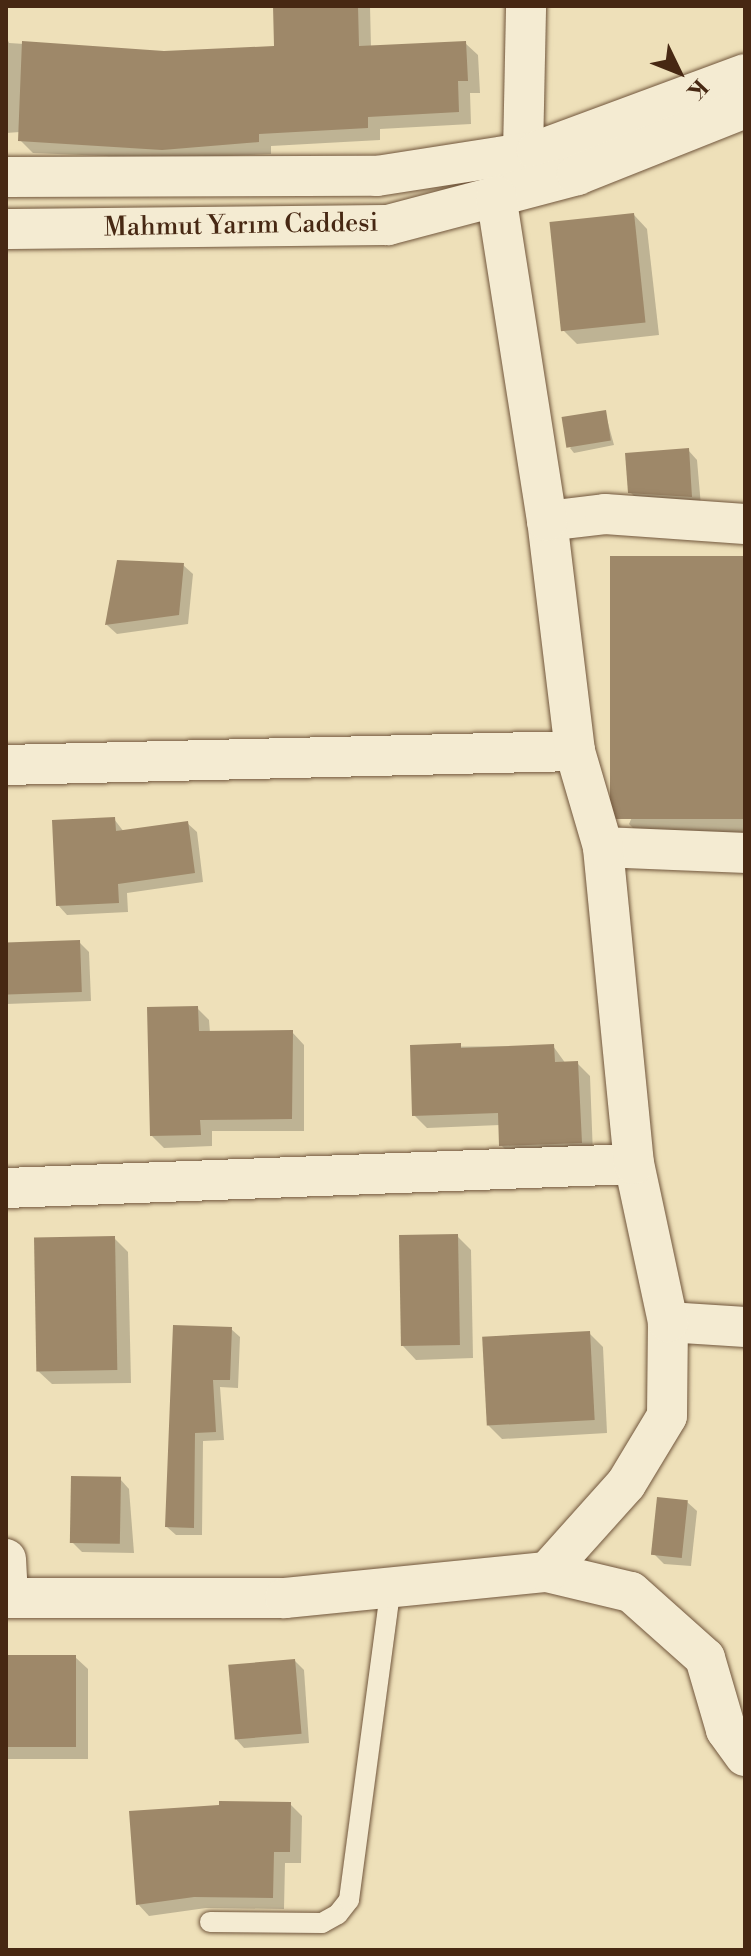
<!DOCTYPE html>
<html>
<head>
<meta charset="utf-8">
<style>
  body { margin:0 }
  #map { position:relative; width:751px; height:1956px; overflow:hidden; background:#eee0b9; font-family:"Libre Bodoni",serif }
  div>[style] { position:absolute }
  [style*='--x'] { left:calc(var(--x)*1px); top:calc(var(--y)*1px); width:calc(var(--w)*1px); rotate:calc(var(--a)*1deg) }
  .shadow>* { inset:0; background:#0003 }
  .building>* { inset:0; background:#9e8869; transform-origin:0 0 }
  .roads { filter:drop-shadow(0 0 2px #71563c) drop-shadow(0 0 2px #71563c) }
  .service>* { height:20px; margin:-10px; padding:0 10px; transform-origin:10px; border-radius:10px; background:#f4ebd2 }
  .minor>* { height:40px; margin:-20px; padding:0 20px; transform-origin:20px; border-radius:20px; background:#f4ebd2 }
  span { translate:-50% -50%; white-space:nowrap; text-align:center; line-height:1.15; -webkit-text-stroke:6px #f4ebd2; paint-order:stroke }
  .street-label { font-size:26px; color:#472813 }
  .frame { position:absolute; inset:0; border:8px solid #472813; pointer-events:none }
  .north { position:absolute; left:639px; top:32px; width:80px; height:80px; -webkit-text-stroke:6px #f4ebd2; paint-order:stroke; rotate:133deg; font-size:22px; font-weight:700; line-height:32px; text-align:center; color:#472813 }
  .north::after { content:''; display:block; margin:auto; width:28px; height:36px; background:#472813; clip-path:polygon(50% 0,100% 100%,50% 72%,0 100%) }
</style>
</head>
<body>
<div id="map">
  <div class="shadow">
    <i style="clip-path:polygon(275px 6px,370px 6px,371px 47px,465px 43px,478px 55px,480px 93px,470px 93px,471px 124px,380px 129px,380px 140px,271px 146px,271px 154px,112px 161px,107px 156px,33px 153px,20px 140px,20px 132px,6px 133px,6px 36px,9px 43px,164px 53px,276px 48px)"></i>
    <i style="clip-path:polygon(634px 215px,647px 229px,659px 335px,577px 344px,563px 330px)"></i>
    <i style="clip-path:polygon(605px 412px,614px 445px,574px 453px,570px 448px)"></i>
    <i style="clip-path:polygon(688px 450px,697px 460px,701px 506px,639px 501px,630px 492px)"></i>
    <i style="clip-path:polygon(745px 558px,745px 835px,646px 841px,629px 824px)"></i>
    <i style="clip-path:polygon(118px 563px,183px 565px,193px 574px,188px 624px,117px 634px,107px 625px)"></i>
    <i style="clip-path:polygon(114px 819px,124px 832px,187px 823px,197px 832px,203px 882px,127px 893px,128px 912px,67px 915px,58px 905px)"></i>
    <i style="clip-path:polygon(79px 942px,89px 952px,91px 1001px,6px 1004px,6px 946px)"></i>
    <i style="clip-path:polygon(197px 1008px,209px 1020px,210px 1033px,292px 1032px,304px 1045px,304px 1131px,212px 1131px,212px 1146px,164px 1148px,152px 1136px)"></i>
    <i style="clip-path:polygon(553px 1046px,566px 1064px,577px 1063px,590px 1076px,593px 1155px,514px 1158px,501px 1145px,500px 1125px,427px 1128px,414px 1115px,413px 1047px)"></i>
    <i style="clip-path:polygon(457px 1236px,471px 1250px,473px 1358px,416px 1360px,403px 1346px)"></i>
    <i style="clip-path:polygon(114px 1238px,128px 1252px,131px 1383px,52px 1384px,38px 1371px)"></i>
    <i style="clip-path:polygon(175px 1327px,231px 1329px,240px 1337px,238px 1388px,220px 1387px,224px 1440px,203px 1441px,202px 1535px,176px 1535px,167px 1527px)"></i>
    <i style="clip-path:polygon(589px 1333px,603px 1347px,607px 1433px,502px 1439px,488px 1425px)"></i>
    <i style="clip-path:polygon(120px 1479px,129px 1489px,134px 1553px,82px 1552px,72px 1542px)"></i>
    <i style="clip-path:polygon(687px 1502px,697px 1511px,691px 1566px,664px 1564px,654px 1554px)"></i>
    <i style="clip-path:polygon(6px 1657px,75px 1657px,88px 1669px,88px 1759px,6px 1759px)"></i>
    <i style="clip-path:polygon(295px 1661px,304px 1670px,309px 1743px,244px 1748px,235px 1738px)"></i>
    <i style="clip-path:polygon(290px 1804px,302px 1816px,301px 1863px,285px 1863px,284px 1909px,206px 1908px,149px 1916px,138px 1904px)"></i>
  </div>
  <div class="building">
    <i style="clip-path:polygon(273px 6px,358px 6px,359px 46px,466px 41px,468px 81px,458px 81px,459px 112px,368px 117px,368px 128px,259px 134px,259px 142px,162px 150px,18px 141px,22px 41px,164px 51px,274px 46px)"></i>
    <i style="left:634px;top:213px;width:110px;height:85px;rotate:84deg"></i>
    <i style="left:606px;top:410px;width:31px;height:45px;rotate:81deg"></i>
    <i style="clip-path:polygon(689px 448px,692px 497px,628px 493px,625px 453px)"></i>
    <i style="left:745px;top:556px;width:263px;height:135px;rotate:90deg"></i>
    <i style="clip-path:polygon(117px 560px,184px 563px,179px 615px,105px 625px)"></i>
    <i style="clip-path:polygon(115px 817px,116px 831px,188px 821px,195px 873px,118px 884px,119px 903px,56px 906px,52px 820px)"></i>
    <i style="left:80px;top:940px;width:52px;height:74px;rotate:88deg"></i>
    <i style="clip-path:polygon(198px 1006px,199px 1031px,293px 1030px,292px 1119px,200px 1120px,201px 1135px,150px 1136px,147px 1007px)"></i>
    <i style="clip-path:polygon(461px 1043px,461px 1048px,554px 1044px,555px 1062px,578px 1061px,582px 1143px,499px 1146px,498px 1113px,412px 1116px,410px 1045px)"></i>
    <i style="left:458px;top:1234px;width:111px;height:59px;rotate:89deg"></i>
    <i style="left:115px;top:1236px;width:134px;height:81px;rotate:89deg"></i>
    <i style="clip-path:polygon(173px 1325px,232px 1327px,230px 1380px,213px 1380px,216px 1432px,195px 1433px,194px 1528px,165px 1527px)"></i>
    <i style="left:590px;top:1331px;width:89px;height:108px;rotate:87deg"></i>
    <i style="left:71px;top:1476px;width:50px;height:67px;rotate:1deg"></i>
    <i style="left:657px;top:1497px;width:31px;height:58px;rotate:6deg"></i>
    <i style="left:6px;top:1655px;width:70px;height:92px"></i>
    <i style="left:295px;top:1659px;width:75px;height:67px;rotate:85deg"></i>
    <i style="clip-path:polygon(219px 1801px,291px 1802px,290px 1852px,274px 1852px,273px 1898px,194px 1897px,136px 1905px,129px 1811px,219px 1805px)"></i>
  </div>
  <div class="roads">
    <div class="service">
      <i style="--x:210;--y:1922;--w:112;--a:0.5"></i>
      <i style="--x:322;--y:1923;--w:18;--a:-29"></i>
      <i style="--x:338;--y:1914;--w:18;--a:-52"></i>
      <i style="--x:349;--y:1900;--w:316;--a:-82.4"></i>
    </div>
    <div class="minor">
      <i style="--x:523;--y:153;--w:147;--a:-88.8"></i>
      <i style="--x:6;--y:177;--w:371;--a:-0.2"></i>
      <i style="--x:377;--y:176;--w:162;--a:-8.9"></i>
      <i style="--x:537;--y:151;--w:222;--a:-20.3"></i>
      <i style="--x:6;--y:229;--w:382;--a:-0.6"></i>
      <i style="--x:388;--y:225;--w:196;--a:-14.8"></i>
      <i style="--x:577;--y:175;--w:181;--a:-21.7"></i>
      <i style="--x:547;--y:521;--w:58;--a:-6.9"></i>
      <i style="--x:605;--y:514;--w:140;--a:4.1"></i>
      <i style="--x:6;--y:765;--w:569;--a:-1.41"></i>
      <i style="--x:603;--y:847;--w:142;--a:2.4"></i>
      <i style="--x:6;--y:1188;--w:628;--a:-2.19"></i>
      <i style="--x:668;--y:1322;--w:77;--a:3.7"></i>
      <i style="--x:6;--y:1559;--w:39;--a:87"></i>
      <i style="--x:547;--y:1572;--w:86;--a:13.4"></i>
      <i style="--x:631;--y:1592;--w:99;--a:41.7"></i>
      <i style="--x:705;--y:1658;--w:75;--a:73.7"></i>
      <i style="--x:726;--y:1730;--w:32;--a:54"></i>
      <i style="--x:6;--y:1598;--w:279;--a:0"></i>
      <i style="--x:285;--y:1598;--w:263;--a:-5.7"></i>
      <i style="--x:547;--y:1572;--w:118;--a:-48.1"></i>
      <i style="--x:626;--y:1484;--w:79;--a:-58.9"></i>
      <i style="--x:667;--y:1416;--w:94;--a:-89.4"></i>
      <i style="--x:668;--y:1322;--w:162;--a:-102.1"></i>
      <i style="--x:634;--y:1164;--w:319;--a:-95.6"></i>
      <i style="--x:603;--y:847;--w:100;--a:-106.3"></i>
      <i style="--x:575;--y:751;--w:232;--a:-96.9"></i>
      <i style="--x:547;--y:521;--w:329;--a:-98.9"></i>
    </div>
  </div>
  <div class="street-label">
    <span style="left:241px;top:226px;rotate:-1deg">Mahmut Yarım Caddesi</span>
  </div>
  <div class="frame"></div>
  <div class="north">K</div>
</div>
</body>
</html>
